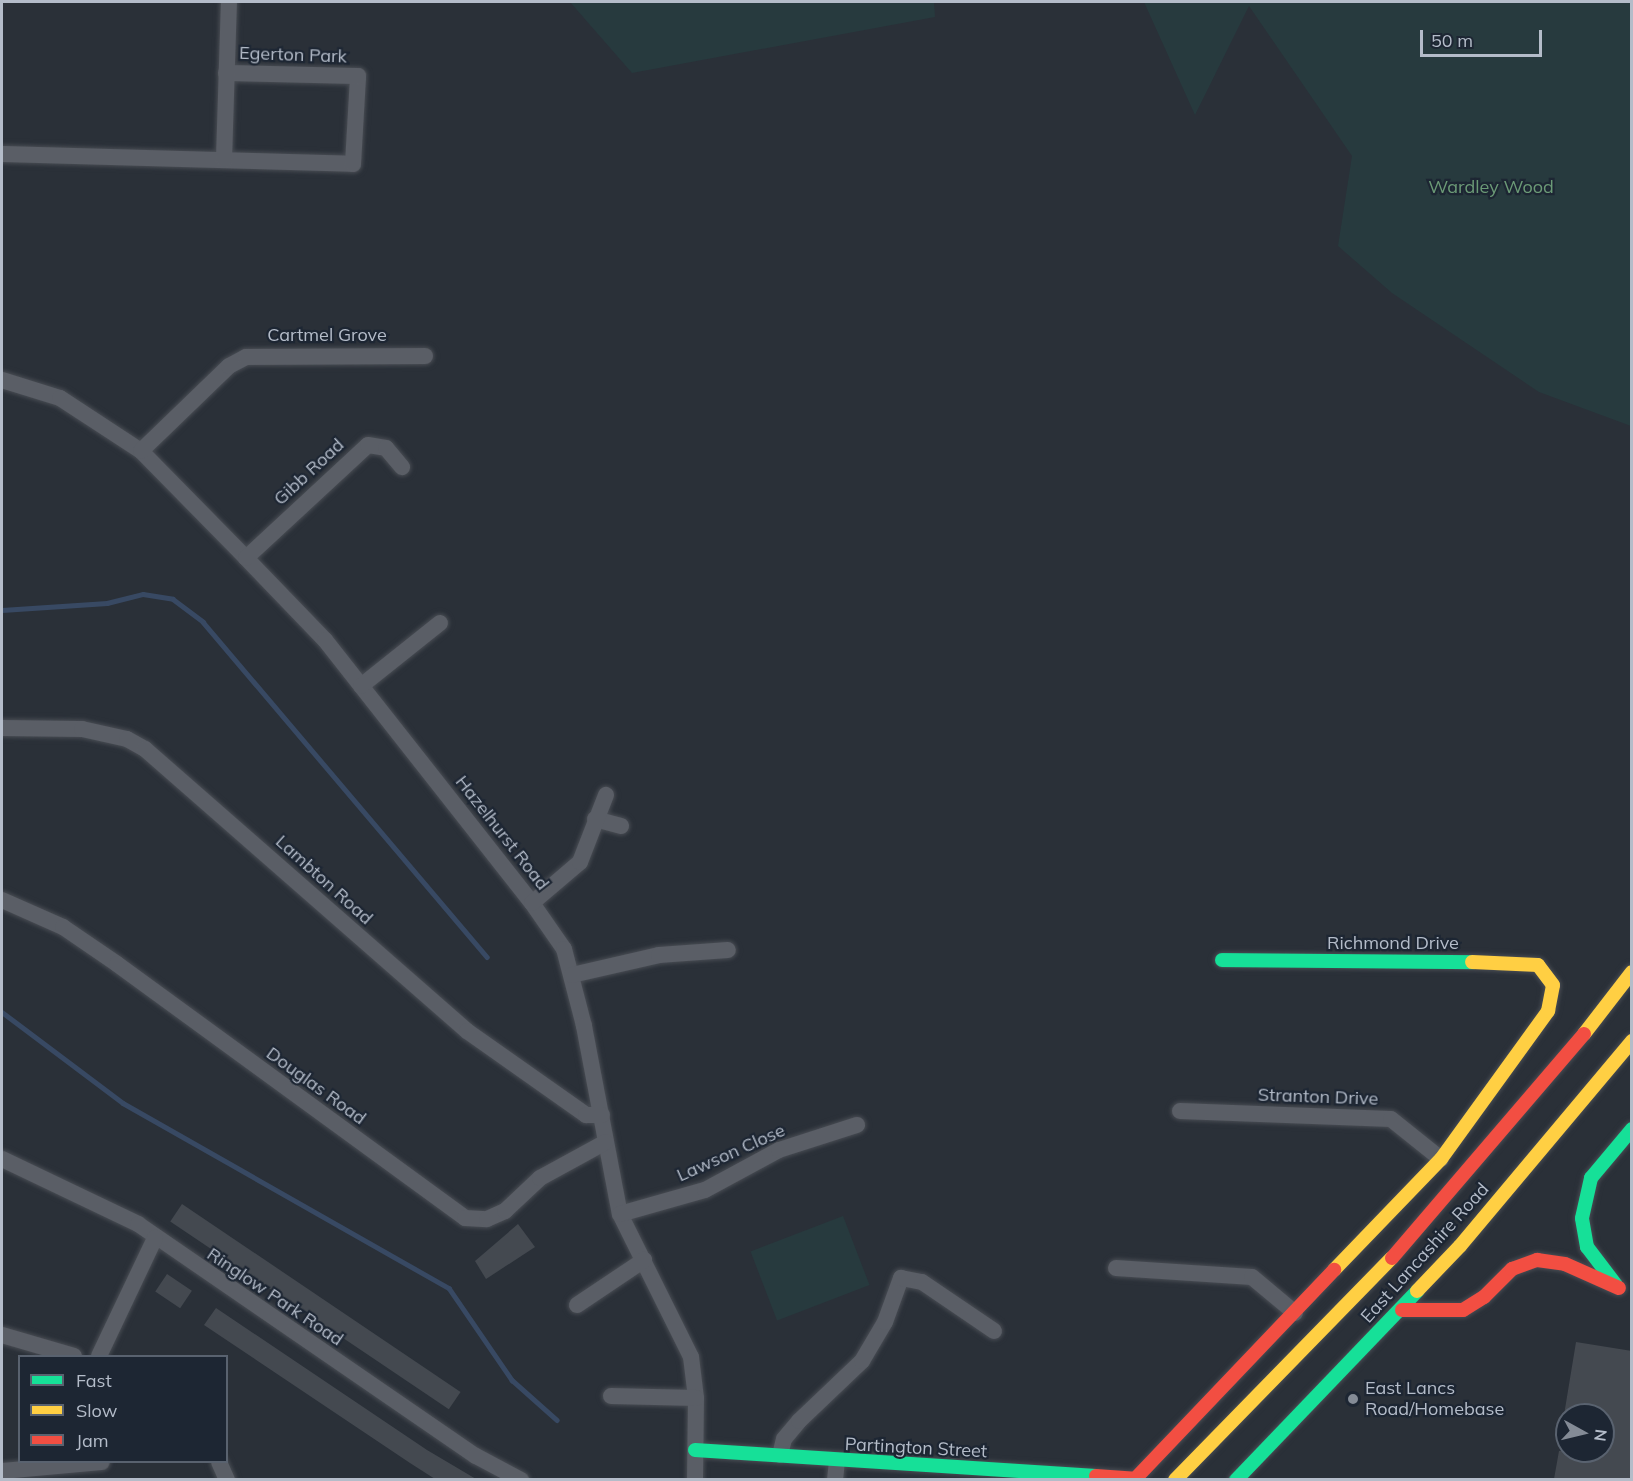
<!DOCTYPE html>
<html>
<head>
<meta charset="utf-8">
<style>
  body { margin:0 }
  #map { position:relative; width:1633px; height:1481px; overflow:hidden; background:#2a3038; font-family:Mulish,sans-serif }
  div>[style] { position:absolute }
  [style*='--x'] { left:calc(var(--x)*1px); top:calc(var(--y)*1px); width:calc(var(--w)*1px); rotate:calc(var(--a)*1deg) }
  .green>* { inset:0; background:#273a3e; transform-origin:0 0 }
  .stream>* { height:4.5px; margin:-2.25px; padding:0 2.25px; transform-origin:2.25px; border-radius:2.25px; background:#384963 }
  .building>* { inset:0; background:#444950; transform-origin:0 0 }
  .roads { filter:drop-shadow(0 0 2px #484c53) drop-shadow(0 0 2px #484c53) }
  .street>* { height:16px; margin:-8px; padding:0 8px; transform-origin:8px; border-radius:8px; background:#5a5e66 }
  .fast>* { height:14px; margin:-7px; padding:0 7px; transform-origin:7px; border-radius:7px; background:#16e098 }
  .slow>* { height:14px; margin:-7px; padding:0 7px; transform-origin:7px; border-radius:7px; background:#ffcf43 }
  .jam>* { height:14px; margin:-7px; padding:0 7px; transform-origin:7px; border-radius:7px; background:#f24e42 }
  .dots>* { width:16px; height:16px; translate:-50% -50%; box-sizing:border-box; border:3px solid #1d2633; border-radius:50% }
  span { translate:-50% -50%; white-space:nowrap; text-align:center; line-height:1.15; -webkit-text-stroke:4.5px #1d2633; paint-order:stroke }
  .street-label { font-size:18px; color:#b4bcc9 }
  .park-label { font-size:18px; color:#6b9a76 }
  .poi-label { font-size:18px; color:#b4bcc9 }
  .left { translate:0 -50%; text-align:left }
  .frame { position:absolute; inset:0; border:3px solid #b4bcc9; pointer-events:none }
  .legend { position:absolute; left:18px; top:1355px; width:210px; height:108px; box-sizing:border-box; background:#1d2633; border:2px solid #59626f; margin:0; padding:8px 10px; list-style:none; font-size:18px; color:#b4bcc9 }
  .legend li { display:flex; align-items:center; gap:12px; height:30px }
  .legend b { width:30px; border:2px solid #59626f }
  .north { position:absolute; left:1555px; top:1403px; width:60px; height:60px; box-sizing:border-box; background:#1d2633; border:2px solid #59626f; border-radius:50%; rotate:98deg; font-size:16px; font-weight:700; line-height:24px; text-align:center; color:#b4bcc9 }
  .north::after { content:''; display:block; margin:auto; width:21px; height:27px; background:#848b96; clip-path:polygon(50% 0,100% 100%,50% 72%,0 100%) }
  .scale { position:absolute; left:1420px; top:30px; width:122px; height:27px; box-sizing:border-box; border:3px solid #b4bcc9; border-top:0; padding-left:8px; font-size:18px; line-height:21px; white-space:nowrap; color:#b4bcc9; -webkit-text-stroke:4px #1d2633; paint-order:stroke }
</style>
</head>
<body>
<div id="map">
  <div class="green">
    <i style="clip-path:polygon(570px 2px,934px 2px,935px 17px,632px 73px)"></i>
    <i style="clip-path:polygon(1144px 2px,1631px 2px,1631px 426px,1539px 392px,1392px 293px,1338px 246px,1352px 156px,1249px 6px,1195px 115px)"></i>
    <i style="left:843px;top:1216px;width:74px;height:99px;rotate:69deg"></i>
  </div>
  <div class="stream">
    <i style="--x:2;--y:610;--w:105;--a:-3.8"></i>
    <i style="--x:107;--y:603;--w:37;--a:-14"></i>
    <i style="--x:143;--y:594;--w:30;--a:9"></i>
    <i style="--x:173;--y:599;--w:38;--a:37"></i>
    <i style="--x:203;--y:622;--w:439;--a:49.7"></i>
    <i style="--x:2;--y:1012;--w:151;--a:36.9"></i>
    <i style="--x:123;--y:1103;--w:375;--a:29.6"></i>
    <i style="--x:449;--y:1288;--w:112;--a:55.6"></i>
    <i style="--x:512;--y:1380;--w:60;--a:41.6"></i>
  </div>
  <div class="building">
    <i style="left:182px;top:1204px;width:336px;height:21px;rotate:34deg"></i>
    <i style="clip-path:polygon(518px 1224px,535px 1247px,486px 1279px,475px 1261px)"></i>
    <i style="left:167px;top:1274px;width:30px;height:21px;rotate:34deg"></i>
    <i style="clip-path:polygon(216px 1308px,427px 1450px,476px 1479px,435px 1479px,410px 1463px,204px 1325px)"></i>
    <i style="clip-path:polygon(1576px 1342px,1632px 1351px,1632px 1479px,1554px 1479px,1559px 1451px,1603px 1451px,1603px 1415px,1564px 1415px)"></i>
  </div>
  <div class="roads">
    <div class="street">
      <i style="--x:2;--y:154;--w:351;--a:1.6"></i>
      <i style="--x:353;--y:164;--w:88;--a:-86.7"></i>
      <i style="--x:358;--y:76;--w:132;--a:-178.7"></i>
      <i style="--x:224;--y:159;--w:157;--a:-88.2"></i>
      <i style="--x:2;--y:380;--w:61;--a:17.2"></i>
      <i style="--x:60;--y:398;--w:97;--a:33.2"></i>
      <i style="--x:141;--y:451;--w:150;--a:45.5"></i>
      <i style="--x:246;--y:558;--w:114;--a:46.1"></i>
      <i style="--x:325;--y:640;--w:335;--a:51.8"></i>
      <i style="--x:532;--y:903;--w:56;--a:55.2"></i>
      <i style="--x:564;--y:949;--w:80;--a:75.4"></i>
      <i style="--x:584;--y:1026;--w:191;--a:79.2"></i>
      <i style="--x:620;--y:1214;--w:160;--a:63.6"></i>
      <i style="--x:691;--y:1357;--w:41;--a:83"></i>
      <i style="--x:696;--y:1398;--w:82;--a:90.7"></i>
      <i style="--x:141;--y:451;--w:122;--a:-44"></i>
      <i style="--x:229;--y:366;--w:19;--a:-28"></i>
      <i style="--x:246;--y:357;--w:179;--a:-0.3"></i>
      <i style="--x:246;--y:558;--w:166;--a:-42.8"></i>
      <i style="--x:368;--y:445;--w:18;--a:9"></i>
      <i style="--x:386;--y:448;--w:25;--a:50"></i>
      <i style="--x:361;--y:686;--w:101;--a:-38.6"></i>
      <i style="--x:2;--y:728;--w:80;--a:0.7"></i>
      <i style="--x:82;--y:729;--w:46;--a:12.5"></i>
      <i style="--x:127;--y:739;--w:21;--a:29"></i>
      <i style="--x:145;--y:749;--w:428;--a:41.2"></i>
      <i style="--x:467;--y:1031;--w:146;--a:35.2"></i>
      <i style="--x:586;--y:1115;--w:16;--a:0"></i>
      <i style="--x:595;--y:819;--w:27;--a:15"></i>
      <i style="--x:2;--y:900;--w:67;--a:23.9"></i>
      <i style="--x:63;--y:927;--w:65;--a:34.4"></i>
      <i style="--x:117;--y:964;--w:431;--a:36.1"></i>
      <i style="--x:465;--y:1218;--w:22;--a:3"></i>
      <i style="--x:487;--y:1219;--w:20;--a:-24"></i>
      <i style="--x:505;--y:1211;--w:48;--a:-43.3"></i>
      <i style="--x:540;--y:1178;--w:75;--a:-28.6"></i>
      <i style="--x:532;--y:903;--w:63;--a:-40.5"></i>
      <i style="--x:580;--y:862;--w:72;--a:-68.8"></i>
      <i style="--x:572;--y:975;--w:89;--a:-12.9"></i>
      <i style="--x:659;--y:955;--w:69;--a:-4.1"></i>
      <i style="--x:1180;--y:1111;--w:211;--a:2.2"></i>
      <i style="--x:1391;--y:1119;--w:64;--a:38.7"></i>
      <i style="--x:2;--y:1159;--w:151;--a:25.5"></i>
      <i style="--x:138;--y:1224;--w:410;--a:34.5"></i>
      <i style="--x:476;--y:1456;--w:51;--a:28.1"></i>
      <i style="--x:620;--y:1214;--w:88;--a:-15.8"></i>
      <i style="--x:705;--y:1190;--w:84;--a:-28.4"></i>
      <i style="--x:779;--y:1150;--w:82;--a:-17.8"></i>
      <i style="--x:1116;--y:1268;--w:136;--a:3.8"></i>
      <i style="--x:1252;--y:1277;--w:56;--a:39.9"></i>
      <i style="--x:577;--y:1305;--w:81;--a:-33.9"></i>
      <i style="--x:2;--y:1335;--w:75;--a:16.3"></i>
      <i style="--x:99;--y:1356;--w:131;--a:-64.6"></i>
      <i style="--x:611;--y:1396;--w:85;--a:1.3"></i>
      <i style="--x:780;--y:1455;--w:16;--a:-76"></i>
      <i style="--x:784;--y:1439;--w:23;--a:-50"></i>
      <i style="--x:799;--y:1421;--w:87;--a:-43.6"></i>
      <i style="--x:862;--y:1361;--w:45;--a:-59.5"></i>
      <i style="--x:885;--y:1322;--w:47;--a:-70"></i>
      <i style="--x:901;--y:1278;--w:21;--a:11"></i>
      <i style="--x:922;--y:1282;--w:87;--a:34.2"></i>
      <i style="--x:219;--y:1462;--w:20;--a:66"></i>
      <i style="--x:2;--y:1471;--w:100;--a:-5.1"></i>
      <i style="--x:835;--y:1480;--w:18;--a:-84"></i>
    </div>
    <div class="fast">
      <i style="--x:1222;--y:960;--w:250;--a:0.5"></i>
      <i style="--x:1616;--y:1285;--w:48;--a:-127.3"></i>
      <i style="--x:1587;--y:1247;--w:29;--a:-100"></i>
      <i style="--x:1582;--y:1218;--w:41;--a:-77.3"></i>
      <i style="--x:1591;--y:1178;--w:64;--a:-50.1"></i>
      <i style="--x:695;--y:1450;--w:402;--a:3.7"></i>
      <i style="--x:1236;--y:1480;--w:262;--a:-46.2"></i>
    </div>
    <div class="slow">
      <i style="--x:1584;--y:1034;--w:78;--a:-52.3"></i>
      <i style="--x:1334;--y:1270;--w:154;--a:-46.1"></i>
      <i style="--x:1441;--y:1159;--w:183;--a:-54.1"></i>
      <i style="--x:1548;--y:1011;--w:26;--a:-79"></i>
      <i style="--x:1553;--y:985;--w:25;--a:-127"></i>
      <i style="--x:1538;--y:965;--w:66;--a:-177.4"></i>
      <i style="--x:1417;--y:1291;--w:62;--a:-46.3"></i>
      <i style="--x:1460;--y:1246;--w:268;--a:-50"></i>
      <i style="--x:1175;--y:1480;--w:310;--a:-45.7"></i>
    </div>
    <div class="jam">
      <i style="--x:1392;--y:1258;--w:295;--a:-49.4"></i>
      <i style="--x:1402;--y:1310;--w:61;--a:0"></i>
      <i style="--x:1463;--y:1310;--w:25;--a:-32"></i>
      <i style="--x:1484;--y:1297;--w:40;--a:-45"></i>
      <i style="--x:1512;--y:1269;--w:27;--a:-20"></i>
      <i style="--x:1537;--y:1260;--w:28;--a:8"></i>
      <i style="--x:1565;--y:1264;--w:59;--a:24"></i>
      <i style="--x:1096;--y:1476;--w:39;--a:4"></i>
      <i style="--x:1135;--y:1479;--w:289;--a:-46.4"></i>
    </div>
  </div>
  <div class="dots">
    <i style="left:1353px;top:1399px;background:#848b96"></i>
  </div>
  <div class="street-label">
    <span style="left:293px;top:55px;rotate:2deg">Egerton Park</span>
    <span style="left:327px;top:335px">Cartmel Grove</span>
    <span style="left:309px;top:472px;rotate:-43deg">Gibb Road</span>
    <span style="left:502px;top:833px;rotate:52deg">Hazelhurst Road</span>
    <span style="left:324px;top:880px;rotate:42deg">Lambton Road</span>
    <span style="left:1393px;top:943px">Richmond Drive</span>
    <span style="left:316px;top:1086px;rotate:36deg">Douglas Road</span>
    <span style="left:1318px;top:1097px;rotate:2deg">Stranton Drive</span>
    <span style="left:731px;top:1153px;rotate:-24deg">Lawson Close</span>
    <span style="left:1425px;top:1253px;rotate:-48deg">East Lancashire Road</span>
    <span style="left:275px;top:1297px;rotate:34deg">Ringlow Park Road</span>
    <span style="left:916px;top:1448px;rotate:3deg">Partington Street</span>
  </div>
  <div class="park-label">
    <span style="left:1491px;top:187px">Wardley Wood</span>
  </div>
  <div class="poi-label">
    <span class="left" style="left:1365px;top:1399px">East Lancs<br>Road/Homebase</span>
  </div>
  <div class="frame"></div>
  <ul class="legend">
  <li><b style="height:8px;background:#16e098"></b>Fast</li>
  <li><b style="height:8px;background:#ffcf43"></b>Slow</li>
  <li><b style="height:8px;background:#f24e42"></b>Jam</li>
  </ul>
  <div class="north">N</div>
  <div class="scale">50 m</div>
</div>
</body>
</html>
